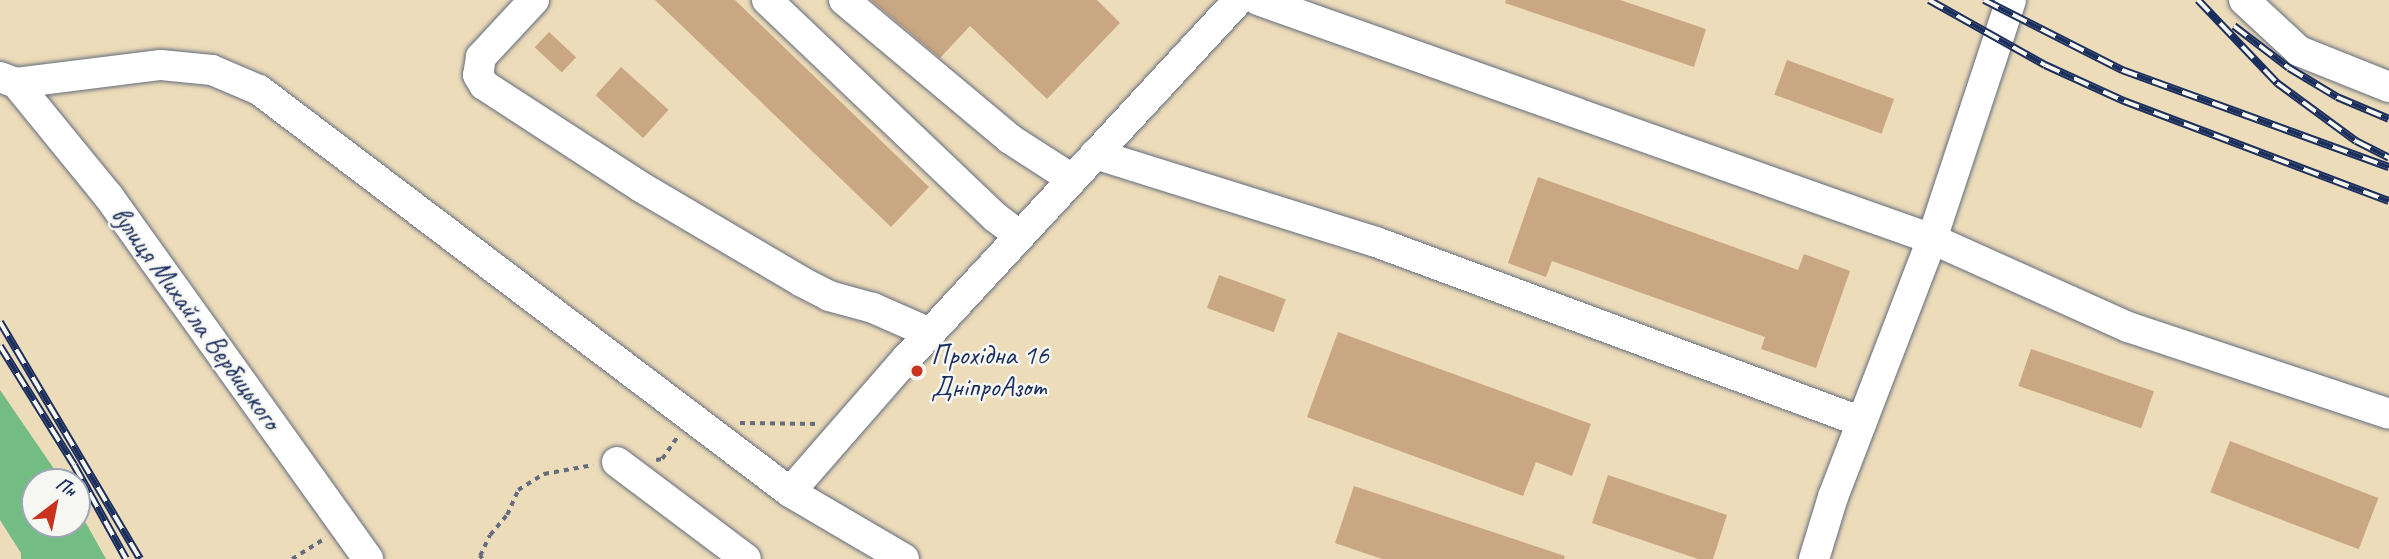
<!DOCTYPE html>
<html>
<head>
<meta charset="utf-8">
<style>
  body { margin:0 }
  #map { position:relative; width:2389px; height:559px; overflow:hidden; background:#eddcb9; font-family:Caveat,sans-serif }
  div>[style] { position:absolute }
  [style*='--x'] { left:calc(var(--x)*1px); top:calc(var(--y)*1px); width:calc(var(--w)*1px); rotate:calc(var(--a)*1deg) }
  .forest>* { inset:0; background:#73bc84 }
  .building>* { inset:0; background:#c9a782; transform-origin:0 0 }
  .path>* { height:3.5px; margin-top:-1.75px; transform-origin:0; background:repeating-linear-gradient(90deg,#646c7e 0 5px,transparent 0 10px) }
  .roads { filter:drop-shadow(0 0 2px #646c7e) drop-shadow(0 0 2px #646c7e) }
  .minor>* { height:30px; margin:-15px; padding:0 15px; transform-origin:15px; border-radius:15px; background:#fff }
  .rail>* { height:8px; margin-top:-4px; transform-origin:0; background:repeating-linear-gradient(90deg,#f6f6f2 0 16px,#1b2f5e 0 32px); box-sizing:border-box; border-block:2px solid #1b2f5e }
  .dots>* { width:19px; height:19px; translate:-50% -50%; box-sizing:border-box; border:4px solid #f6f6f2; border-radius:50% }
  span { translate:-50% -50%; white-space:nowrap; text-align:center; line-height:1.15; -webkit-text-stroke:5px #f6f6f2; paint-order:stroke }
  .street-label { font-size:28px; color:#1b2f5e }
  .poi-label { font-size:28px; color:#1b2f5e }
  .left { translate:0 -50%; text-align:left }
  .north { position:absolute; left:21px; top:468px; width:70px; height:70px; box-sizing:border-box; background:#f6f6f2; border:2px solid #9ea6b7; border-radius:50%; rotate:32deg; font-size:19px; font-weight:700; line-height:28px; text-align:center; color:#1b2f5e }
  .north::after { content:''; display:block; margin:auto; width:24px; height:32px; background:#c8321e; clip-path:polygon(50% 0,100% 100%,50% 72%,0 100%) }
</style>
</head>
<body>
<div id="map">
  <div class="forest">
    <i style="clip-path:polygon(0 390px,63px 482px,35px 482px,35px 524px,77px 524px,77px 507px,106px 559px,21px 559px,21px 553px,0 520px)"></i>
  </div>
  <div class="building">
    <i style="clip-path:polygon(655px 0,735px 0,929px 187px,891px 227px)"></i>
    <i style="clip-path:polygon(871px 0,1097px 0,1120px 23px,1047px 99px,970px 26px,940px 58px)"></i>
    <i style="clip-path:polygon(1506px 0,1620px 0,1706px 29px,1694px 67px,1505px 3px)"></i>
    <i style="left:549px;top:32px;width:37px;height:21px;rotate:43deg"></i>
    <i style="left:1787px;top:60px;width:114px;height:37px;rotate:20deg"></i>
    <i style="left:621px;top:67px;width:64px;height:38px;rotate:42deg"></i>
    <i style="clip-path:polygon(1538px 177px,1798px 270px,1804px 254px,1850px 271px,1816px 368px,1761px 349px,1765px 337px,1552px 261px,1546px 277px,1508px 263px)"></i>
    <i style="left:1219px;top:275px;width:71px;height:35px;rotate:20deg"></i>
    <i style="clip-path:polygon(1338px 332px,1591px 424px,1572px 476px,1536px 462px,1523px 496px,1307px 417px)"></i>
    <i style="left:2031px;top:349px;width:130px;height:39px;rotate:19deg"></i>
    <i style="left:2230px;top:441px;width:159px;height:55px;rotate:21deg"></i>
    <i style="clip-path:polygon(1608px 475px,1727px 515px,1713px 559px,1698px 559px,1592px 523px)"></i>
    <i style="clip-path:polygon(1354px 486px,1565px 556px,1564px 559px,1382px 559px,1335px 543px)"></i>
  </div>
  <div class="path">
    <i style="--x:740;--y:423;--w:79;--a:0.7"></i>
    <i style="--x:656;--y:460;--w:6;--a:-9"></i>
    <i style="--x:662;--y:459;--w:28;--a:-55"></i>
    <i style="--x:292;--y:559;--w:40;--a:-32"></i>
    <i style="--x:482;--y:559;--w:4;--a:-124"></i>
    <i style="--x:480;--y:556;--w:23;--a:-65"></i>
    <i style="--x:490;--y:535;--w:26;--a:-50"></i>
    <i style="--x:507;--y:515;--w:27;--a:-66"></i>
    <i style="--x:518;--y:490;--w:31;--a:-32"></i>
    <i style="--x:544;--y:474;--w:50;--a:-10.4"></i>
  </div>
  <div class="roads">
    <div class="minor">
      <i style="--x:534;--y:0;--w:78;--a:132.9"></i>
      <i style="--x:481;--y:57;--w:18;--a:99"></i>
      <i style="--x:478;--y:75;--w:12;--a:59"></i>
      <i style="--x:484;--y:85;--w:187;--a:33"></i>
      <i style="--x:641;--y:187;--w:187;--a:30.5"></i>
      <i style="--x:802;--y:282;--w:30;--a:27"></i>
      <i style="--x:829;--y:296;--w:46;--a:15.3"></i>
      <i style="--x:873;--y:308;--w:62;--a:23.7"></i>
      <i style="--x:767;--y:0;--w:315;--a:43.6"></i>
      <i style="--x:995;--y:217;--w:31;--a:37"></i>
      <i style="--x:844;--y:0;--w:217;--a:39.9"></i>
      <i style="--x:1010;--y:139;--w:74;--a:32.8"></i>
      <i style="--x:1258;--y:0;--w:715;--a:19.52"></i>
      <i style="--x:1932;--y:239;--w:215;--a:24.2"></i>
      <i style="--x:2128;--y:327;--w:275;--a:18.4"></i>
      <i style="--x:2244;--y:0;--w:75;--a:42.8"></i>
      <i style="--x:2299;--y:51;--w:97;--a:21.8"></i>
      <i style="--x:0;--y:77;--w:17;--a:21"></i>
      <i style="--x:16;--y:83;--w:146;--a:-7.1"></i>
      <i style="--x:161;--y:65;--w:51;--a:5.6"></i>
      <i style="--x:212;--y:70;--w:51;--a:23.1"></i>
      <i style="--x:259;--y:90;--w:666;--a:37.13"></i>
      <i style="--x:790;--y:492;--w:132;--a:30.4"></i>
      <i style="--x:16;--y:83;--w:147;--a:50.8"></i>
      <i style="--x:109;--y:197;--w:445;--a:54.4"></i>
      <i style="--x:1095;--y:154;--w:294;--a:17.4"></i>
      <i style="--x:1376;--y:242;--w:518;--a:20.32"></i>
      <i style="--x:617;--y:462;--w:161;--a:36.9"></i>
      <i style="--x:790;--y:492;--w:178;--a:-48.9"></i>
      <i style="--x:907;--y:358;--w:488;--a:-47.2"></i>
      <i style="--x:1814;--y:559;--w:65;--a:-73"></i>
      <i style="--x:1833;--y:497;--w:276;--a:-69"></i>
      <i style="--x:1932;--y:239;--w:252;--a:-71.7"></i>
    </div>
  </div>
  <div class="rail">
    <i style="--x:1929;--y:0;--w:133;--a:29.3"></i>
    <i style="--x:2045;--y:65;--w:87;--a:24.5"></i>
    <i style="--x:2124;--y:101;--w:283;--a:20.7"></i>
    <i style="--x:1984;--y:0;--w:155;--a:26.9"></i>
    <i style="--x:2122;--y:70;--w:284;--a:20"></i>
    <i style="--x:2198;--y:0;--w:115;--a:46.4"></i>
    <i style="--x:2277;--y:83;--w:98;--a:36.3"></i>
    <i style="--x:2356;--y:141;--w:37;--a:27"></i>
    <i style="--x:2234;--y:26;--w:69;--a:37.4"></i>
    <i style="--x:2289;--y:68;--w:56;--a:31.1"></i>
    <i style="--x:2337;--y:97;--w:56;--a:22.9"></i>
    <i style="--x:0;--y:322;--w:275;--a:59.4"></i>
    <i style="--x:0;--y:346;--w:140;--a:58.1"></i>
    <i style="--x:74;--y:465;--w:107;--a:61"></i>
  </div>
  <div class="dots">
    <i style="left:917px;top:371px;background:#c8321e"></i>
  </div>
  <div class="street-label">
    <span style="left:196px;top:318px;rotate:54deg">вулиця Михайла Вербицького</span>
  </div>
  <div class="poi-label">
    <span class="left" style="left:931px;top:371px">Прохідна 16<br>ДніпроАзот</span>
  </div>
  <div class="north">Пн</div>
</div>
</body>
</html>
